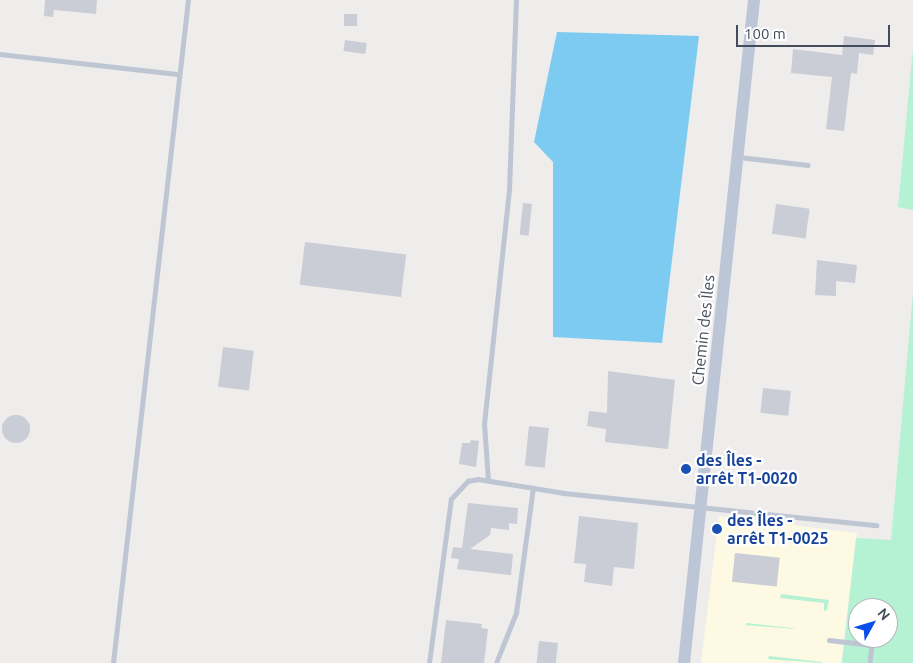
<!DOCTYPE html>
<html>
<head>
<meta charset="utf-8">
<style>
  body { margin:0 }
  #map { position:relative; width:913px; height:663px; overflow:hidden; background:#efecec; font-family:Ubuntu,sans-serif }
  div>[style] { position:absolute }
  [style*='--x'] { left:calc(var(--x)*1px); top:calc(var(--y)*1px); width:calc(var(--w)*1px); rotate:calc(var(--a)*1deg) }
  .commercial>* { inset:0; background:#fdf9e2; transform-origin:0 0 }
  .green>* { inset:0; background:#b5f2d4 }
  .water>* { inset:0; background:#7ecbf2 }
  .building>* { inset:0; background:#cacdd5; transform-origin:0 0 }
  .round { border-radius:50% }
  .service>* { height:4.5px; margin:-2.25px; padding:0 2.25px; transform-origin:2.25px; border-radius:2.25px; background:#bec6d3 }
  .secondary>* { height:12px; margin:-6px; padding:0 6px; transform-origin:6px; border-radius:6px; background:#bcc6d7 }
  .dots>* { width:14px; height:14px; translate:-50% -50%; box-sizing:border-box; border:2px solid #fff; border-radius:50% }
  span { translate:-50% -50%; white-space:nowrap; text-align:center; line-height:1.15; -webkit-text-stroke:4.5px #fff; paint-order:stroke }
  .street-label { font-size:16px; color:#434c5b }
  .transit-label { font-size:16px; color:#164399; font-weight:700 }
  .left { translate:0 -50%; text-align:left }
  .north { position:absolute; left:848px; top:598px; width:50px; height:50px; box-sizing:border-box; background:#fff; border:1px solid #b4b7bd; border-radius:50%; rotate:51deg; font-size:14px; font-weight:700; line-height:20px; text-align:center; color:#434c5b }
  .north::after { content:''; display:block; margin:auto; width:18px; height:22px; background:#0a4fea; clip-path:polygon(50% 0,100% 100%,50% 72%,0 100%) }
  .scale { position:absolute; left:736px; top:25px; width:154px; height:22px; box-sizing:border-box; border:2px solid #434c5b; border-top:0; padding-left:6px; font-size:15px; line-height:18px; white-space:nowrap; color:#434c5b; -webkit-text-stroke:4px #fff; paint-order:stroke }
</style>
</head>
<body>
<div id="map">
  <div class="commercial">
    <i style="left:719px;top:516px;width:139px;height:148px;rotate:7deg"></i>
  </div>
  <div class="green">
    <i style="clip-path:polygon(913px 48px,913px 210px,898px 207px)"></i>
    <i style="clip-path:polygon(evenodd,913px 292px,913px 663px,842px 663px,856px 538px,891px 540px,913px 292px,858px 608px,888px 608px,888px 638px,858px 638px,858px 608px)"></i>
    <i style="clip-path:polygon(781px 594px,829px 600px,827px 610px,824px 611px,824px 603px,780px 598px)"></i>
    <i style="clip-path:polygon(747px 623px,792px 628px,795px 629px,745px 625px)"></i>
    <i style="clip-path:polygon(769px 656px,822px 662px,822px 663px,768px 659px)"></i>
  </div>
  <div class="water">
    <i style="clip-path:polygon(557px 32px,699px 36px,662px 343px,553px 337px,553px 162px,534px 142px)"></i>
  </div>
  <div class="building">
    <i style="clip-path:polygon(45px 0,97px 0,96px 14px,54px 10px,53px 17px,44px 16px)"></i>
    <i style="left:344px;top:14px;width:13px;height:12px"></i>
    <i style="clip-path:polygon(844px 36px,875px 40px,873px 55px,859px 53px,857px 74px,851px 73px,844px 131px,826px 129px,832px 77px,791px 73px,793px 49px,842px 55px)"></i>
    <i style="left:345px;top:40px;width:22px;height:11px;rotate:8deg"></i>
    <i style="left:523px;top:203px;width:9px;height:32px;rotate:6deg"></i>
    <i style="left:776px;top:204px;width:34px;height:30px;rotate:8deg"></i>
    <i style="left:305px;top:242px;width:102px;height:43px;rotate:7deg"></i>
    <i style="clip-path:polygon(817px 260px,857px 265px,855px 283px,836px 281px,836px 296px,815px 295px)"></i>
    <i style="left:223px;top:347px;width:31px;height:40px;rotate:7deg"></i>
    <i style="clip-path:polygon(608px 371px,675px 380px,668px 449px,605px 442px,606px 429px,587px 426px,589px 411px,607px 413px)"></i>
    <i style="left:763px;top:388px;width:28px;height:25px;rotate:6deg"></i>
    <i class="round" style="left:2px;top:415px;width:28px;height:28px"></i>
    <i style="left:529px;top:426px;width:20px;height:40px;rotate:6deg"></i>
    <i style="clip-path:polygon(471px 440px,479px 441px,476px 467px,459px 464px,462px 443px,470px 443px)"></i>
    <i style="clip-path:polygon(468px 503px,518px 508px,517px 524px,509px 523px,509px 530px,491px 528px,490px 535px,470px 549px,513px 554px,511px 575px,457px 569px,459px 559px,451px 558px,453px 547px,462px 548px)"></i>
    <i style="clip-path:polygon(579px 516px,638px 523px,634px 569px,614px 567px,612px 586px,584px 582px,586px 564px,574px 563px)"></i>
    <i style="left:735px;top:553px;width:45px;height:29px;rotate:6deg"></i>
    <i style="clip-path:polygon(446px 620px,482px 624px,481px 628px,488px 629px,484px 663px,441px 663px)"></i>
    <i style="left:539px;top:641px;width:19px;height:22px;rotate:6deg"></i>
  </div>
  <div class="service">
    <i style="--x:0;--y:54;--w:178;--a:6.4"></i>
    <i style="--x:739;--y:157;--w:69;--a:6.6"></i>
    <i style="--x:488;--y:481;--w:57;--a:-94"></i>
    <i style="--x:484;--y:424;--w:235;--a:-83.9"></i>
    <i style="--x:509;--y:190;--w:190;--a:-87.9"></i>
    <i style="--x:829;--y:640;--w:43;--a:6.6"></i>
    <i style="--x:872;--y:645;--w:18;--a:96"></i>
    <i style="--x:113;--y:663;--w:667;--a:-83.55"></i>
    <i style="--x:429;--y:663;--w:165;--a:-82.4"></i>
    <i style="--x:451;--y:499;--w:25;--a:-47"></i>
    <i style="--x:468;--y:481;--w:10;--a:-11"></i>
    <i style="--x:478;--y:479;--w:87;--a:9.2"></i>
    <i style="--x:564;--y:493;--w:314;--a:5.9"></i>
    <i style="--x:496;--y:663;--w:54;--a:-68.2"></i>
    <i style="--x:516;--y:613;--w:126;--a:-82.3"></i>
  </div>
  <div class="secondary">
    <i style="--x:684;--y:663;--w:667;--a:-83.97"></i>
  </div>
  <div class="dots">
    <i style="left:686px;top:469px;background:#1a4fb4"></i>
    <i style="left:717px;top:529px;background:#1a4fb4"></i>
  </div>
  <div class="street-label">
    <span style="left:703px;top:330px;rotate:-84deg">Chemin des Îles</span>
  </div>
  <div class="transit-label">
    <span class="left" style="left:696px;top:469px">des Îles -<br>arrêt T1-0020</span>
    <span class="left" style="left:727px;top:529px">des Îles -<br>arrêt T1-0025</span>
  </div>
  <div class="north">N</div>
  <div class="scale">100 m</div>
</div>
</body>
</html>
